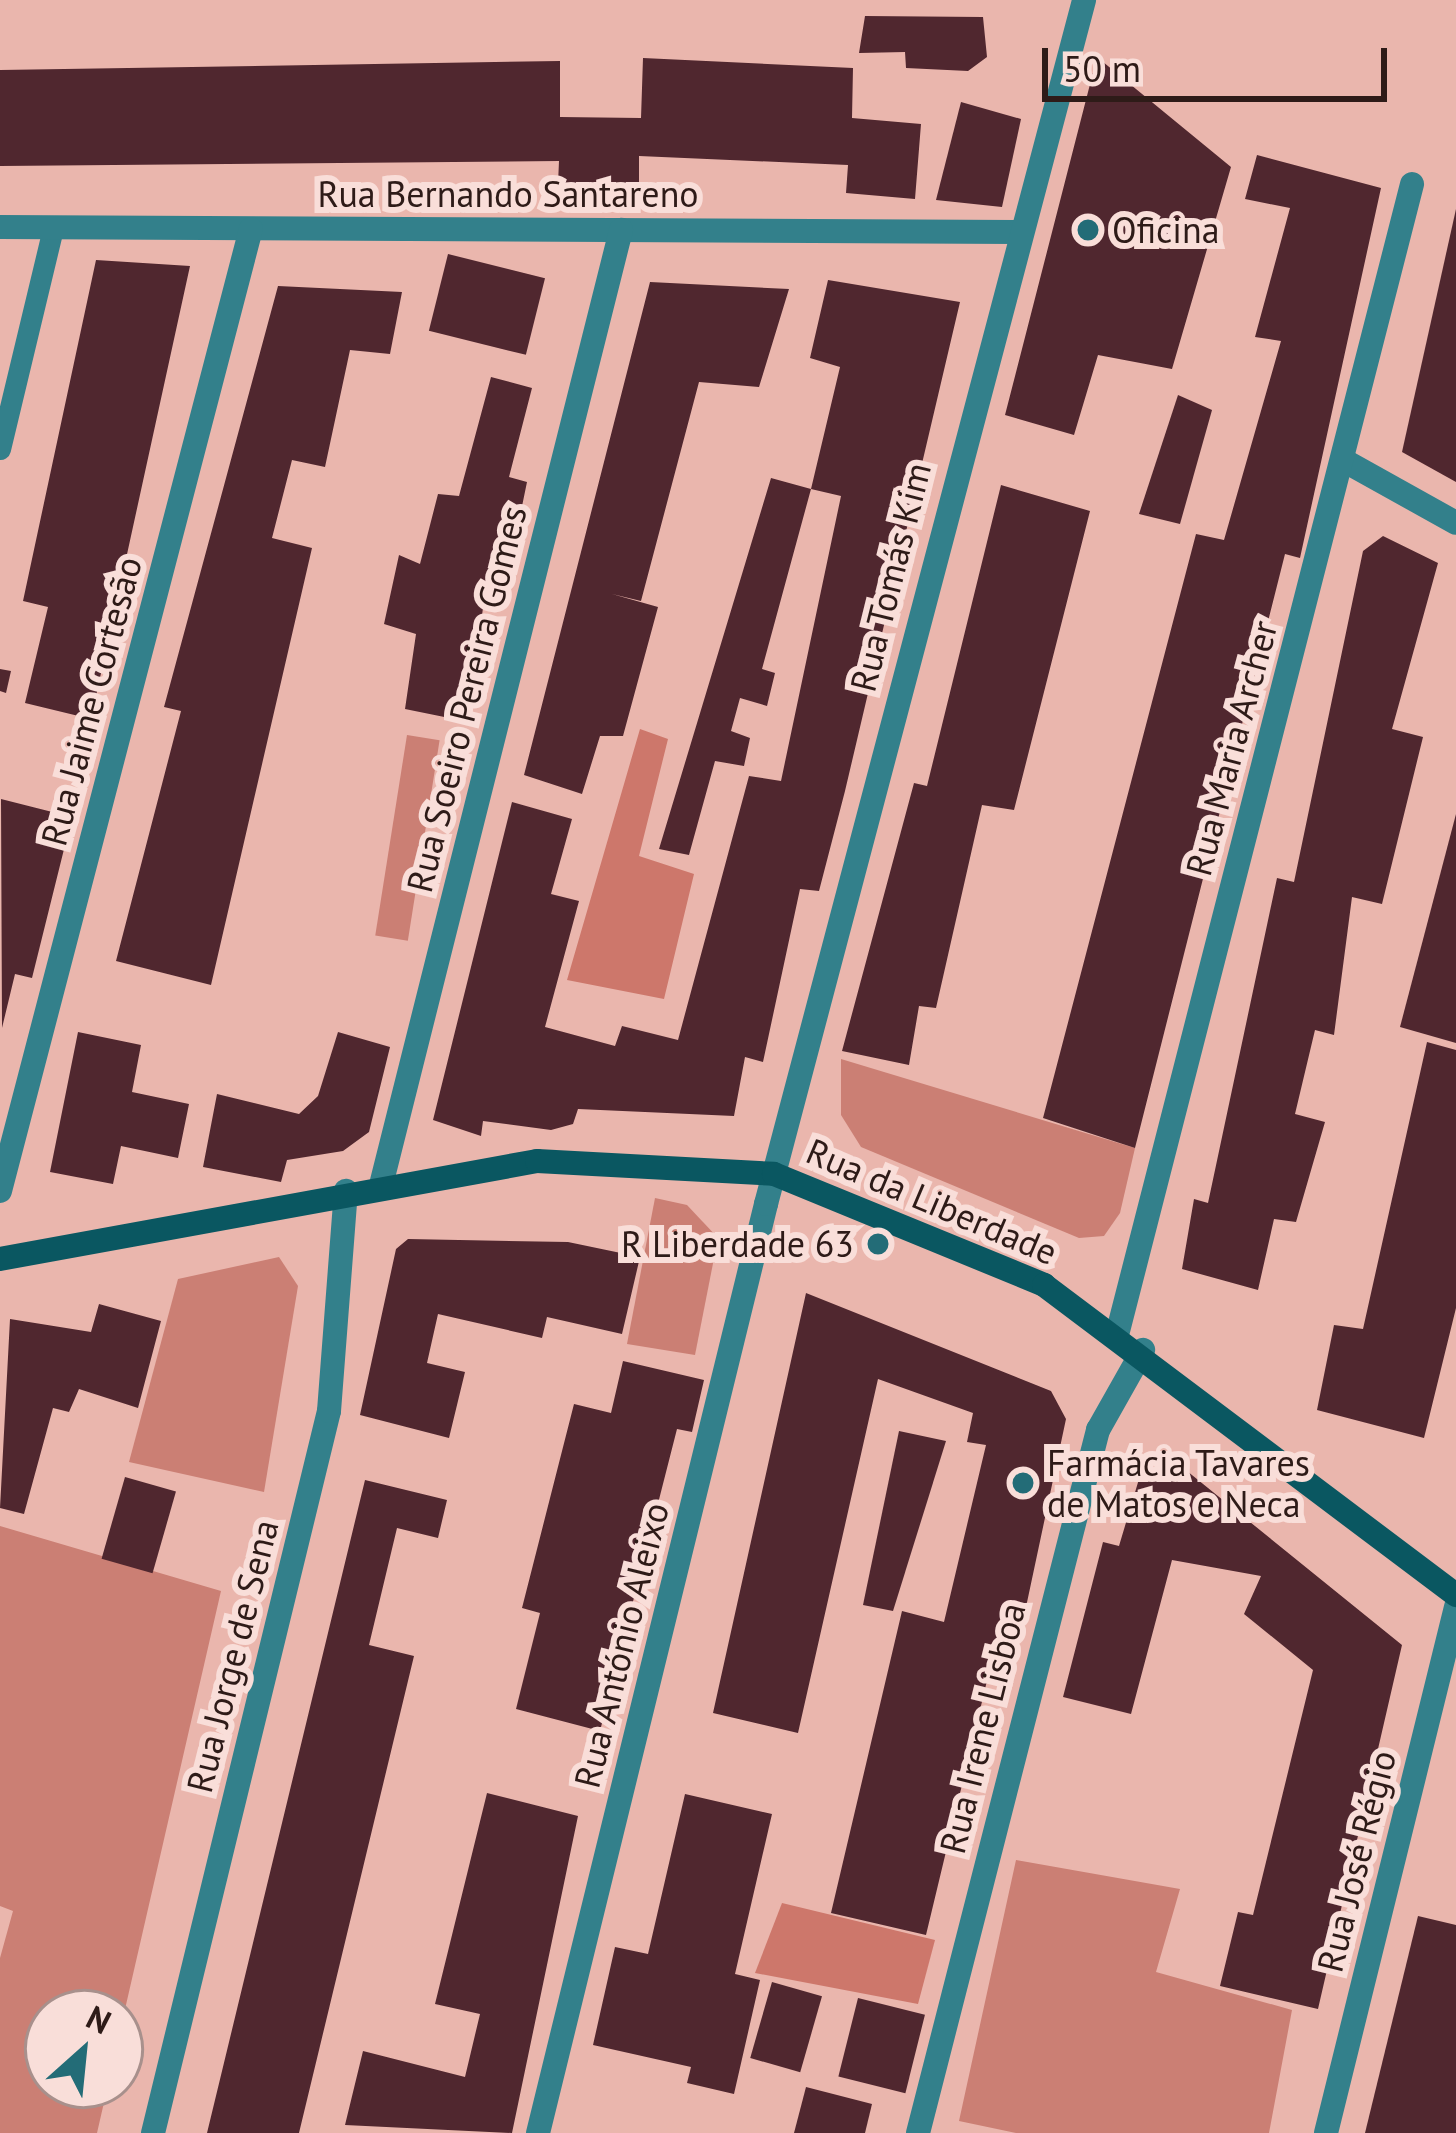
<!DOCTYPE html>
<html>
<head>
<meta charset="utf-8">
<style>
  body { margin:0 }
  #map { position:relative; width:1456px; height:2133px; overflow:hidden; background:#eab6ad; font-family:"PT Sans",sans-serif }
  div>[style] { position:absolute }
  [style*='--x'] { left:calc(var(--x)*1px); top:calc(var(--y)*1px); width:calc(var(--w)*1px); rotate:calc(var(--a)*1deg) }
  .green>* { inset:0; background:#cb7f74; transform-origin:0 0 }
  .forest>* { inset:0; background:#cd776b }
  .building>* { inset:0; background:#50272f; transform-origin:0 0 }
  .lane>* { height:21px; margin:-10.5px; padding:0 10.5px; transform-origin:10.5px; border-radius:10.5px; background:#33808b }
  .street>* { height:24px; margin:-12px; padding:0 12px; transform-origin:12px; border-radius:12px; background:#33808b }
  .secondary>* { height:24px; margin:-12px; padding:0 12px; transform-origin:12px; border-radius:12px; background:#0a5761 }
  .dots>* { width:33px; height:33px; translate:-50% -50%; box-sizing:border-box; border:6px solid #f9ded9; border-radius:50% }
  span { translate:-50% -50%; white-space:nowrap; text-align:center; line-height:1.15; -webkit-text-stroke:12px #f9ded9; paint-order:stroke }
  .street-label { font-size:36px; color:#2e1b18 }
  .poi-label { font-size:36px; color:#2e1b18 }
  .left { translate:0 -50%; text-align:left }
  .right { translate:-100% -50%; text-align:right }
  .north { position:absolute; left:24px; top:1989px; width:120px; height:120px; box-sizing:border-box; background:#f9ded9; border:3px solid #a8908c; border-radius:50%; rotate:27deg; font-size:33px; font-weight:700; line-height:48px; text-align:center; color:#2e1b18 }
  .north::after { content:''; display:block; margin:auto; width:42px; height:54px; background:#236c77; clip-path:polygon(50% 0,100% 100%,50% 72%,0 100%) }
  .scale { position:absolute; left:1042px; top:48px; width:345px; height:54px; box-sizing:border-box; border:6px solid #2e1b18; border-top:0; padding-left:15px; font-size:36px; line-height:42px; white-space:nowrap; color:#2e1b18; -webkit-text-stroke:9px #f9ded9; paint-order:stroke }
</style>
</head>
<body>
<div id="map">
  <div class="green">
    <i style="left:407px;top:735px;width:33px;height:203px;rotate:9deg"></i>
    <i style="clip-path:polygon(841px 1059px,1135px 1148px,1120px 1213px,1104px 1236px,1079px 1238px,861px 1147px,841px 1115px)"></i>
    <i style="clip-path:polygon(655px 1198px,687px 1205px,718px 1238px,695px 1355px,627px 1344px)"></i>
    <i style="clip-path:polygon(279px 1257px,298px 1286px,264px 1492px,129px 1462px,178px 1279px)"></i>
    <i style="clip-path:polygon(0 1526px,221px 1591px,120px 2031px,120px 2013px,48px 2013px,48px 2085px,108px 2085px,97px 2133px,0 2133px,0 1958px,13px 1911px,0 1906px)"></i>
    <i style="clip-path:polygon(1016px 1860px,1180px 1889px,1156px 1972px,1292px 2010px,1269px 2133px,1016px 2133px,959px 2121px)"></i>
  </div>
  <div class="forest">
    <i style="clip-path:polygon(640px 729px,668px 739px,639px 856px,694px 874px,664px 999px,567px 980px)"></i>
    <i style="clip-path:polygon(782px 1903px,935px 1940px,918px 2004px,755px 1973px)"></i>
  </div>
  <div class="building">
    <i style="clip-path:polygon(865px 16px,983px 17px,987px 57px,968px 71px,906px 68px,905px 52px,859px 53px)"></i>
    <i style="clip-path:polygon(1097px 57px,1231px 167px,1172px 369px,1098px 355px,1074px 435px,1005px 415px)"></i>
    <i style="clip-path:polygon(643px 58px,853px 68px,852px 118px,921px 124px,915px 199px,846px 193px,848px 165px,639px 156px,639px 186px,558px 184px,559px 161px,0 166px,0 70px,560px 61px,560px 117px,641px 118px)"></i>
    <i style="clip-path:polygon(961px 102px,1021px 119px,1002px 207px,936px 200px)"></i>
    <i style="clip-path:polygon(1257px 155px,1381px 188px,1300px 558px,1285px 554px,1135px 1148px,1043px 1118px,1196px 534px,1224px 540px,1281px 341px,1255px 337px,1290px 208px,1245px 199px)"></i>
    <i style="clip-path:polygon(1456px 209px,1456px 482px,1402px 452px)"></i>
    <i style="left:448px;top:254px;width:100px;height:79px;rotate:14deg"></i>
    <i style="clip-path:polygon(96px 260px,190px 266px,91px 719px,25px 703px,48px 607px,23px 601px)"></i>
    <i style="clip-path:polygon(828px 280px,960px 302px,845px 791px,819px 891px,800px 889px,763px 1062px,745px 1057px,734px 1116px,578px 1109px,573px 1124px,551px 1130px,483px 1121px,481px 1136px,433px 1120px,512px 802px,572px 819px,551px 894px,579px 901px,545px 1027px,615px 1046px,622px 1026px,678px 1040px,749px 776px,781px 781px,841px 496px,811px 489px,840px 367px,810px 358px)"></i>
    <i style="clip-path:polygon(650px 282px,789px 289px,759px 387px,699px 382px,641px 601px,612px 594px,658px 607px,623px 736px,600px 736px,582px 794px,524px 775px)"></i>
    <i style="clip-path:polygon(278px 286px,402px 292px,390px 354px,350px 350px,325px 467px,292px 460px,272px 538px,312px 548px,211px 985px,116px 961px,181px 711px,164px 707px)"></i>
    <i style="clip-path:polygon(491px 377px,532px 388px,509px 477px,527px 482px,506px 584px,486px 583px,469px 722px,405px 709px,416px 634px,384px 624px,399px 555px,420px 564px,438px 494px,459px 496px)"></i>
    <i style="clip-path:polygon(1178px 395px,1212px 410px,1180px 524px,1139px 514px)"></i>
    <i style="clip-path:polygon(771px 478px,811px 489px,762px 669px,775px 673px,767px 706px,740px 698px,731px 731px,750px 738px,744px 766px,715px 761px,689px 855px,659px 849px)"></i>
    <i style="clip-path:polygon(1001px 485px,1090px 511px,1014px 810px,982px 805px,936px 1008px,919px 1006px,909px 1065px,842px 1051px,914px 783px,927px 786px)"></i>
    <i style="clip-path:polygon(1383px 536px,1438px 563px,1392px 729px,1423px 737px,1382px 904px,1352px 897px,1334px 1035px,1315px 1030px,1295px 1114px,1325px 1122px,1296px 1222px,1274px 1219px,1258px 1290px,1182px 1269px,1194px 1199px,1208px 1203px,1277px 878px,1294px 882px,1363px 551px)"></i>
    <i style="clip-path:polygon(0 669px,11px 671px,6px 693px,0 691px)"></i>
    <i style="clip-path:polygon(1px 799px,72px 817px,32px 978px,15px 974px,2px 1028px)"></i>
    <i style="clip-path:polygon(1456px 814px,1456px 1043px,1400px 1027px)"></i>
    <i style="clip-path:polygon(78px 1032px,141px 1045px,132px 1092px,189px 1104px,178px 1158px,121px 1146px,113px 1184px,50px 1172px)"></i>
    <i style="clip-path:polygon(338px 1032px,390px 1047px,369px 1132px,343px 1151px,287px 1160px,281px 1182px,203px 1167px,217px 1094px,299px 1114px,318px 1096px)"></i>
    <i style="clip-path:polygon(1427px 1042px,1456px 1050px,1456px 1308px,1424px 1438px,1317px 1410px,1334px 1325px,1363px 1329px)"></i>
    <i style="clip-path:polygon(408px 1239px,568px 1242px,640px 1257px,622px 1334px,547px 1317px,542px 1338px,438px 1314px,427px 1363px,465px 1372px,449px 1438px,360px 1415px,396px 1249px)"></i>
    <i style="clip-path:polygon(806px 1293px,1051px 1391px,1066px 1419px,1019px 1640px,998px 1635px,926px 1935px,831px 1913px,902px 1611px,944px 1622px,986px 1445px,967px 1442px,973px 1413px,878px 1379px,798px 1733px,713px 1713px)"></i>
    <i style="clip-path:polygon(99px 1304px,161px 1321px,138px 1408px,79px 1389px,69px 1412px,53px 1408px,24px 1514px,0 1508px,10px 1319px,91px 1332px)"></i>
    <i style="clip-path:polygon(623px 1361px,704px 1380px,692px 1432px,677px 1429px,600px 1731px,516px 1709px,540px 1613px,522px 1608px,574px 1404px,611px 1413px)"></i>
    <i style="clip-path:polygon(899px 1431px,946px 1441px,893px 1611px,863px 1605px)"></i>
    <i style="clip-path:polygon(1158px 1467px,1187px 1471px,1402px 1645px,1318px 2009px,1220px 1986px,1238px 1912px,1253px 1915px,1313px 1670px,1244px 1614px,1261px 1576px,1172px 1560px,1131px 1714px,1063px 1697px,1103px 1542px,1119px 1546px,1139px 1479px)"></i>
    <i style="left:125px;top:1477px;width:53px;height:85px;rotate:16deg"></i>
    <i style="clip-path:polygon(365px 1480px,447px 1500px,438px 1538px,397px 1528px,369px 1645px,414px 1656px,299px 2133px,207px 2133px)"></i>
    <i style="clip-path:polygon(487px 1793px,578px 1816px,512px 2133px,345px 2125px,363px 2051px,465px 2077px,480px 2014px,435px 2004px)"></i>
    <i style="clip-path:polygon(685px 1794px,772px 1814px,735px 1974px,760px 1980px,734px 2094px,687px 2083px,691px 2067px,593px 2045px,615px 1947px,648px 1954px)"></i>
    <i style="clip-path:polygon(1418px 1916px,1456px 1925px,1456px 2133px,1365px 2133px)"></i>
    <i style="left:772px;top:1982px;width:52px;height:79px;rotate:16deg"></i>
    <i style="left:858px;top:1998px;width:69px;height:81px;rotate:14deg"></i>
    <i style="clip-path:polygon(806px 2087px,872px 2104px,865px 2133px,794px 2133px)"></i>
  </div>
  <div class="lane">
    <i style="--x:0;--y:449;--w:227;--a:-76.5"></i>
  </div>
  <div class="street">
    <i style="--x:0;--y:227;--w:1016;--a:0.28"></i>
    <i style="--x:1343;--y:460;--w:129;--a:29.1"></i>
    <i style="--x:381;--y:1185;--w:985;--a:-75.89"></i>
    <i style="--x:0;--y:1191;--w:994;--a:-75.38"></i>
    <i style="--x:1118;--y:1331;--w:1184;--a:-75.62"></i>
    <i style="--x:153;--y:2133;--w:743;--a:-76.3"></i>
    <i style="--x:329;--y:1411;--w:221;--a:-85.6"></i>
    <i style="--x:538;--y:2133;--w:957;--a:-76.21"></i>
    <i style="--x:766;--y:1204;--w:1245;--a:-75.2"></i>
    <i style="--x:918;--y:2133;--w:726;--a:-75.64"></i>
    <i style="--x:1098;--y:1430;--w:92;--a:-60.6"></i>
    <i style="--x:1326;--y:2133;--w:542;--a:-76.12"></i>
  </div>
  <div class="secondary">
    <i style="--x:0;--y:1259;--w:546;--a:-10.34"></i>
    <i style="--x:537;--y:1161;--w:237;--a:3.1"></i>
    <i style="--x:774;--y:1174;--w:292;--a:22.3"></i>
    <i style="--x:1044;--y:1285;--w:516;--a:36.96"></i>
  </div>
  <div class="dots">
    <i style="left:1088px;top:230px;background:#236c77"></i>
    <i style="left:878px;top:1244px;background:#236c77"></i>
    <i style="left:1023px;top:1483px;background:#236c77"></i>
  </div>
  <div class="street-label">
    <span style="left:508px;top:194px">Rua Bernando Santareno</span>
    <span style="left:890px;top:577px;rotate:-76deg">Rua Tomás Kim</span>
    <span style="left:466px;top:699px;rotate:-76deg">Rua Soeiro Pereira Gomes</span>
    <span style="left:91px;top:701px;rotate:-75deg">Rua Jaime Cortesão</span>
    <span style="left:1231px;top:748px;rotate:-75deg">Rua Maria Archer</span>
    <span style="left:932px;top:1201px;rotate:23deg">Rua da Liberdade</span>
    <span style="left:621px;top:1645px;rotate:-76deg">Rua António Aleixo</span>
    <span style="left:232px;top:1656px;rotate:-76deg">Rua Jorge de Sena</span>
    <span style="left:982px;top:1728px;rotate:-76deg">Rua Irene Lisboa</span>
    <span style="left:1356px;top:1861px;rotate:-76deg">Rua José Régio</span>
  </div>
  <div class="poi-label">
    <span class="left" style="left:1112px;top:230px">Oficina</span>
    <span class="right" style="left:854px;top:1244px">R Liberdade 63</span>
    <span class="left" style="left:1047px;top:1483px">Farmácia Tavares<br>de Matos e Neca</span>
  </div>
  <div class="north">N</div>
  <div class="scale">50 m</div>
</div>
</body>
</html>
